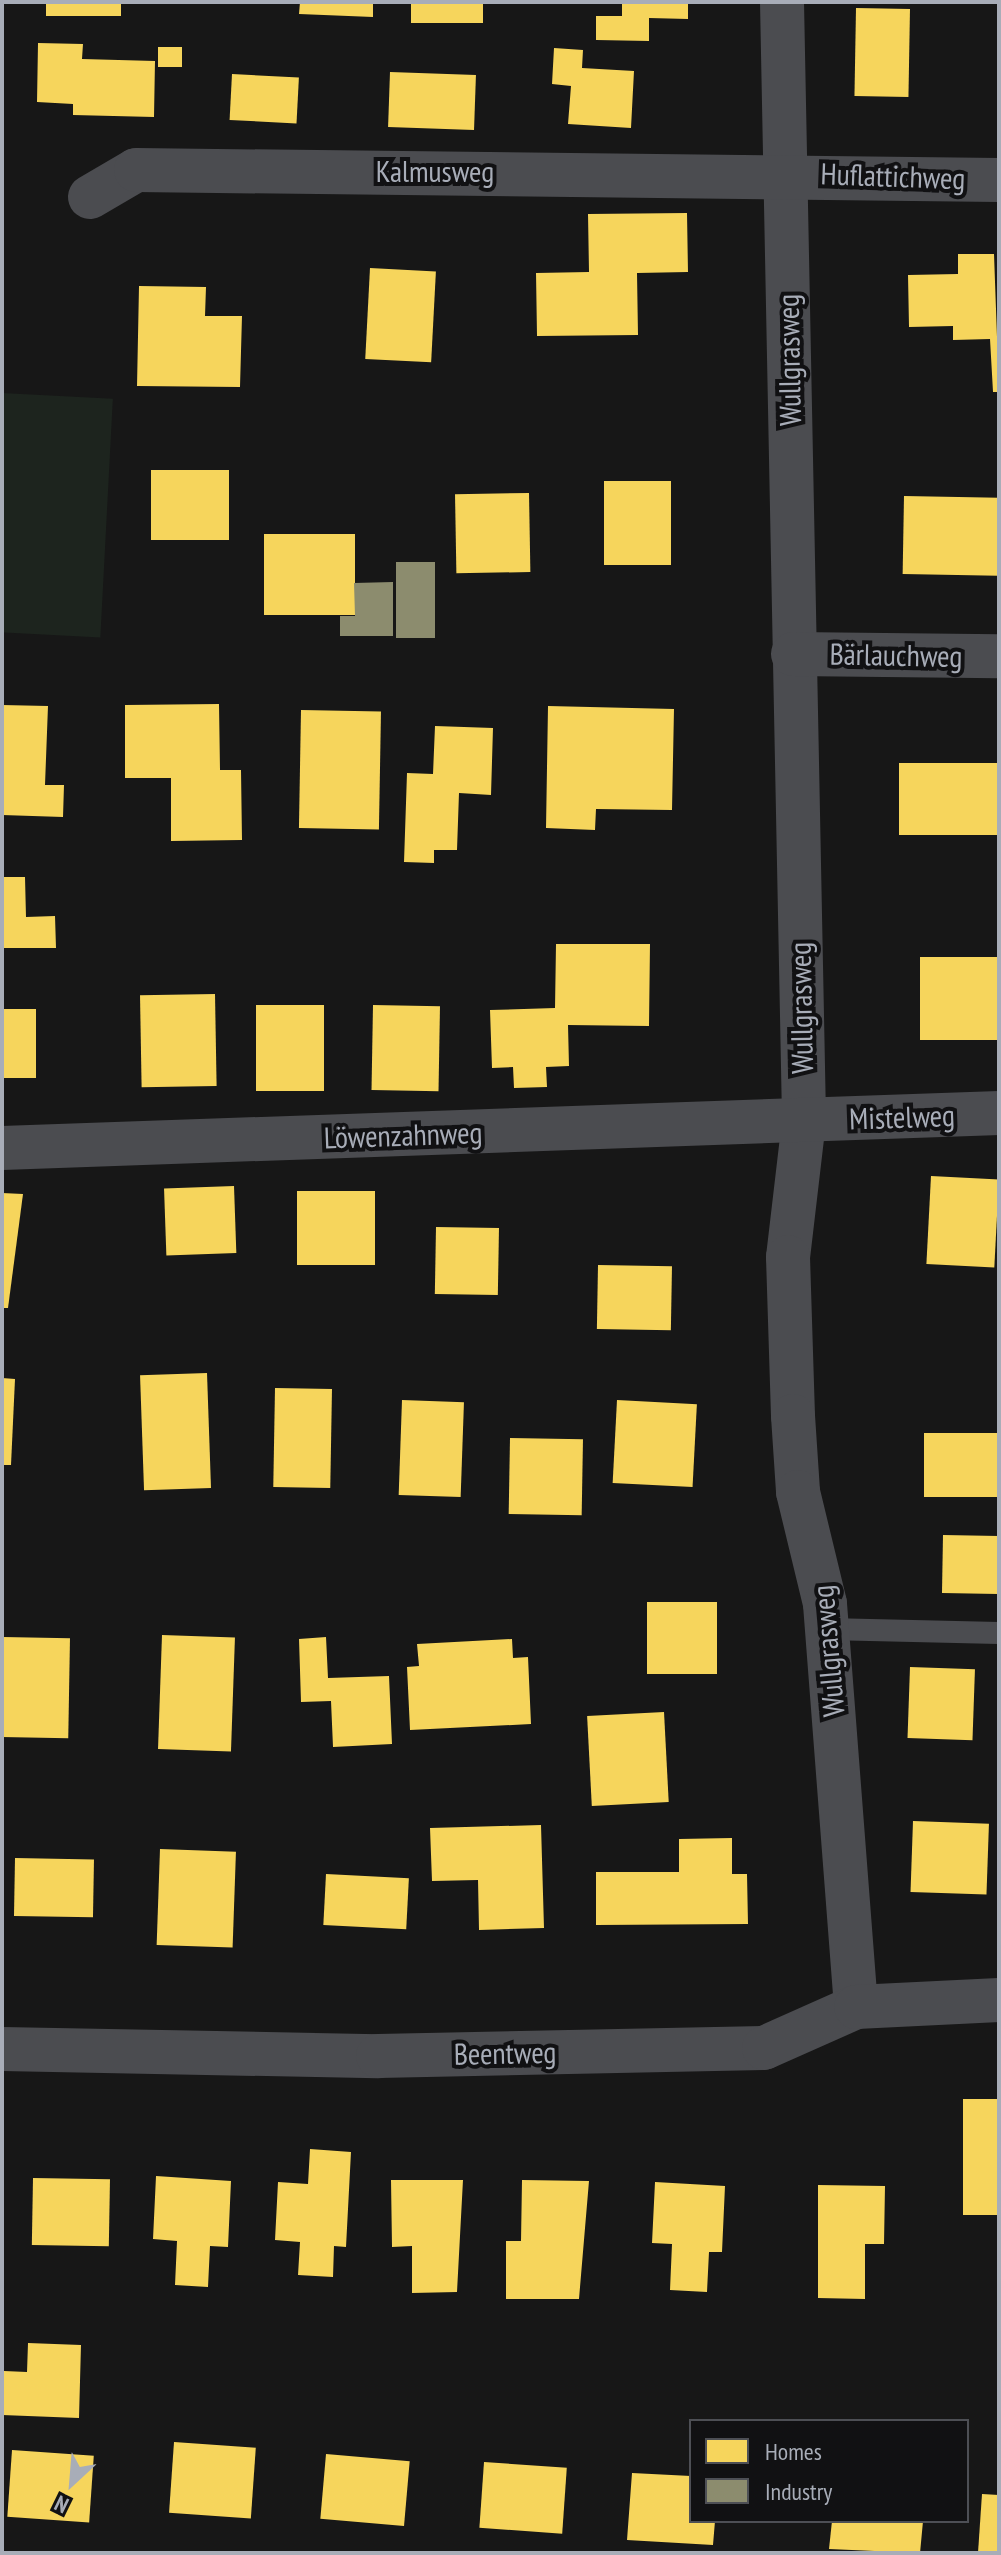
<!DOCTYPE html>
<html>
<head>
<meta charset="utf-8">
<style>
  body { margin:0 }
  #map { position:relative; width:1001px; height:2555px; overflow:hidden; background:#171717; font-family:"PT Sans Narrow",sans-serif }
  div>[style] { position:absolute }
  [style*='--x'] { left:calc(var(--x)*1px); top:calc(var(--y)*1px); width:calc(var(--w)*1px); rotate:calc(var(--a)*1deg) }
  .green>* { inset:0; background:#1d241e; transform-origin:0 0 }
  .homes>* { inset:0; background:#f6d55c; transform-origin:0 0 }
  .industry>* { inset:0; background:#8c8c6e; transform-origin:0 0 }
  .lane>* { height:22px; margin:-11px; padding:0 11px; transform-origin:11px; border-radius:11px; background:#4b4c50 }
  .street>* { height:44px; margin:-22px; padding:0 22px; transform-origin:22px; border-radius:22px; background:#4b4c50 }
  span { translate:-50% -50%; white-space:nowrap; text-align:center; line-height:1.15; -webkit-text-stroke:8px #111113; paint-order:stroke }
  .street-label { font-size:30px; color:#a8adb8 }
  .frame { position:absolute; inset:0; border:4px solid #a8adb8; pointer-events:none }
  .legend { position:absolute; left:689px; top:2419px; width:280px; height:104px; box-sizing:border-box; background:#111113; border:2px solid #4d4f55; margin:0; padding:10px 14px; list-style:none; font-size:24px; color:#a8adb8 }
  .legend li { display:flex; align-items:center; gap:16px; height:40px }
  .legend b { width:40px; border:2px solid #4d4f55 }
  .north { position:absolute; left:32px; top:2443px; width:80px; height:80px; -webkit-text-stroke:6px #111113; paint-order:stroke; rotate:206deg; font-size:22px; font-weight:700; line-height:32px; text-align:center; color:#a8adb8 }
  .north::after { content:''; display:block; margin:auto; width:28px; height:36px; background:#a8adb8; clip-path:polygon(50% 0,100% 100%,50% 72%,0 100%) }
</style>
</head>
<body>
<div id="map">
  <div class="green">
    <i style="left:2px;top:393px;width:111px;height:239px;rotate:3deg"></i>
  </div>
  <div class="homes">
    <i style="left:46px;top:2px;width:75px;height:14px"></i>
    <i style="clip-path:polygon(300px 2px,373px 2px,373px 17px,299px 14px)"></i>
    <i style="left:411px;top:2px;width:72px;height:21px"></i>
    <i style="clip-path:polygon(622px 2px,688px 2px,688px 19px,649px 18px,649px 41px,596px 40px,596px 16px,622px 16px)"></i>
    <i style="left:856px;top:8px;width:54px;height:88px;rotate:1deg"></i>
    <i style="clip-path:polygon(38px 43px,83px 44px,82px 59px,155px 61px,154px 117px,73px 115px,73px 104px,37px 102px)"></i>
    <i style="left:182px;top:47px;width:20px;height:24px;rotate:90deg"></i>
    <i style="clip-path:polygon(554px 48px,583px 50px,582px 68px,634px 71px,631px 128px,568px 124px,571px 86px,552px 84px)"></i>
    <i style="left:390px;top:72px;width:86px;height:55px;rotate:2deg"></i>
    <i style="left:232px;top:74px;width:67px;height:46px;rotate:3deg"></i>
    <i style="clip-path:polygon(687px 213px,688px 272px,637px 273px,638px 335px,537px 336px,536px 273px,589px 272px,588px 214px)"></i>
    <i style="clip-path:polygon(958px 254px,994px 254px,999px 392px,993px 392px,990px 339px,953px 340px,953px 326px,909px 327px,908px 275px,958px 274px)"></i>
    <i style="left:370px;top:268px;width:66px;height:91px;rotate:3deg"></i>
    <i style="clip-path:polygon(139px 286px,206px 287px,205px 316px,242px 316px,240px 387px,137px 386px)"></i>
    <i style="left:229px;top:470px;width:70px;height:78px;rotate:90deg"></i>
    <i style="left:604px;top:481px;width:67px;height:84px"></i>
    <i style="left:529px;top:493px;width:79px;height:74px;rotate:89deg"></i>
    <i style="left:904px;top:496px;width:95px;height:78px;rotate:1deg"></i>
    <i style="left:264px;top:534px;width:91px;height:81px"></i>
    <i style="clip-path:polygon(219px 704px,220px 770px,241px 770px,242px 840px,171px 841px,171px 778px,125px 778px,125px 705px)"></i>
    <i style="clip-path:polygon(2px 705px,48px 706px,45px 785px,64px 785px,63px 817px,2px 815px)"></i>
    <i style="clip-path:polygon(548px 706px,674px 709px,672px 810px,596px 809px,595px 830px,546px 828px)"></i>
    <i style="left:301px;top:710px;width:80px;height:118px;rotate:1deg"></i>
    <i style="clip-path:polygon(435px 726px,493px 728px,491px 795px,459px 793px,457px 850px,434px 850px,434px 863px,404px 862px,407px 773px,433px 774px)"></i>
    <i style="left:899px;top:763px;width:100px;height:72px"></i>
    <i style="clip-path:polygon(2px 877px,25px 877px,26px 917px,55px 916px,56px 948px,2px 948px)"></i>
    <i style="clip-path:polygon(556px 944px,650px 944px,649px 1026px,568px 1025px,569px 1066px,546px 1067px,547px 1087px,514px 1088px,513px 1067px,492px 1068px,490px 1010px,555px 1008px)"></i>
    <i style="left:999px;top:957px;width:83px;height:79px;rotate:90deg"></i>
    <i style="left:215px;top:994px;width:92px;height:75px;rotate:89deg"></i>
    <i style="left:256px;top:1005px;width:68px;height:86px"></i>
    <i style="left:373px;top:1005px;width:67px;height:85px;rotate:1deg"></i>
    <i style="left:2px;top:1009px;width:34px;height:69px"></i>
    <i style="left:931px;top:1176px;width:68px;height:88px;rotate:3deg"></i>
    <i style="left:234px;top:1186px;width:67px;height:70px;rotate:88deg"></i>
    <i style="left:297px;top:1191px;width:78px;height:74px"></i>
    <i style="clip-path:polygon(2px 1193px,23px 1194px,8px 1308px,2px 1308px)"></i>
    <i style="left:436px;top:1227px;width:63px;height:67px;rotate:1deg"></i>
    <i style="left:598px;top:1265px;width:74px;height:64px;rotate:1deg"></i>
    <i style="left:207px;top:1373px;width:115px;height:67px;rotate:88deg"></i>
    <i style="clip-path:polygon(2px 1378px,15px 1379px,11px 1465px,2px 1465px)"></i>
    <i style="left:275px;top:1388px;width:57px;height:99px;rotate:1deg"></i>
    <i style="left:402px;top:1400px;width:62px;height:95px;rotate:2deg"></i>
    <i style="left:617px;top:1400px;width:80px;height:83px;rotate:3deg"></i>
    <i style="left:999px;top:1433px;width:64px;height:75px;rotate:90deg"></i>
    <i style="left:510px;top:1438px;width:73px;height:76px;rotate:1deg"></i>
    <i style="left:943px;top:1535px;width:56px;height:58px;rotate:1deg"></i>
    <i style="left:647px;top:1602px;width:70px;height:72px"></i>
    <i style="left:162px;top:1635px;width:73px;height:114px;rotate:2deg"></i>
    <i style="left:3px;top:1637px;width:67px;height:100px;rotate:1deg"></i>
    <i style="clip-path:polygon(326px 1637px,328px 1678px,389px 1676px,392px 1744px,333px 1747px,331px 1701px,301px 1702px,299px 1639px)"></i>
    <i style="clip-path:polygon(512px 1639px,513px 1658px,528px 1657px,531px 1724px,410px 1730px,407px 1667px,419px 1666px,417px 1644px)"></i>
    <i style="left:910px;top:1667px;width:65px;height:71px;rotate:2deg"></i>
    <i style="left:664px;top:1712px;width:90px;height:77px;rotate:87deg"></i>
    <i style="left:913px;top:1821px;width:76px;height:71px;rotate:2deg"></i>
    <i style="clip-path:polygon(541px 1825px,544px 1928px,479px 1930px,478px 1880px,432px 1881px,430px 1828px)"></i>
    <i style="clip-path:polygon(732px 1838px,732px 1874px,747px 1874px,748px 1924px,596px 1925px,596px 1872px,679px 1872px,679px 1839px)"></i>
    <i style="left:160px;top:1849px;width:76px;height:96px;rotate:2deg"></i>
    <i style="left:15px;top:1858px;width:79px;height:58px;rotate:1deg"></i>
    <i style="left:326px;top:1874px;width:83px;height:51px;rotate:3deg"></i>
    <i style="left:999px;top:2099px;width:116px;height:36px;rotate:90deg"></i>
    <i style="clip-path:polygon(310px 2149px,351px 2152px,346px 2247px,334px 2246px,333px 2277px,298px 2275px,300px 2242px,275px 2240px,278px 2182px,308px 2184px)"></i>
    <i style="clip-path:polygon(156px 2176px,231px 2181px,228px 2247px,210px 2246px,208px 2287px,175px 2285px,177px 2241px,153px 2239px)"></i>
    <i style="left:33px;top:2178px;width:77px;height:67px;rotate:1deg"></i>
    <i style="clip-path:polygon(391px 2180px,463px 2180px,457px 2292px,412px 2293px,412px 2246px,392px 2247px)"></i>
    <i style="clip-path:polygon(522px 2180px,589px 2181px,579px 2299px,506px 2299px,506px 2241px,521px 2241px)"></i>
    <i style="clip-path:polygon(655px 2182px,725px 2186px,722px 2252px,709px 2252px,707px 2292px,670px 2290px,672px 2244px,652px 2243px)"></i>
    <i style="clip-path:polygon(818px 2185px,885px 2186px,884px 2244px,865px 2244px,865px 2299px,818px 2298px)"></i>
    <i style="clip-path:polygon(28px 2343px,81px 2345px,79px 2418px,2px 2415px,4px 2371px,27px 2372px)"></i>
    <i style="left:174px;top:2442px;width:82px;height:71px;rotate:4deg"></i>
    <i style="left:12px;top:2450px;width:82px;height:67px;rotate:4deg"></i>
    <i style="left:326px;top:2454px;width:84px;height:65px;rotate:5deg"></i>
    <i style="left:484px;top:2462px;width:83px;height:66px;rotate:4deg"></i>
    <i style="clip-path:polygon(632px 2473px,691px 2476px,691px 2521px,715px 2521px,713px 2545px,627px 2540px)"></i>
    <i style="clip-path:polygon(982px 2494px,999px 2495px,999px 2553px,978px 2553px)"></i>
    <i style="clip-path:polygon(832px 2521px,923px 2521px,920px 2553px,829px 2549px)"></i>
  </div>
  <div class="industry">
    <i style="left:396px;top:562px;width:39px;height:76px"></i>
    <i style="clip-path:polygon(393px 582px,393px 636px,340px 636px,340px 616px,355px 616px,354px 583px)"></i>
  </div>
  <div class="lane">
    <i style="--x:827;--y:1629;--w:172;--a:1.3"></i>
  </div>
  <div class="street">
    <i style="--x:782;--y:2;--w:1119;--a:88.87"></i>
    <i style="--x:804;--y:1121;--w:137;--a:96.7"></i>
    <i style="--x:788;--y:1257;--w:159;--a:88.2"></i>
    <i style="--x:793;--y:1416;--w:76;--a:86.2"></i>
    <i style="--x:798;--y:1492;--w:115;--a:76.4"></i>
    <i style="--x:825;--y:1604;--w:404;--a:85.6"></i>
    <i style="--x:90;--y:197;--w:53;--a:-30.4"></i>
    <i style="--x:136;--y:170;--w:863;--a:0.66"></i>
    <i style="--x:793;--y:654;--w:206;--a:0.6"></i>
    <i style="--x:2;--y:1148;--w:998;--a:-2.01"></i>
    <i style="--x:2;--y:2049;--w:376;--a:1.1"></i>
    <i style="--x:378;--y:2056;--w:386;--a:-1.2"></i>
    <i style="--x:764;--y:2048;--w:101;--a:-24"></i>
    <i style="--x:856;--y:2007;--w:143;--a:-2.8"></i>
  </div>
  <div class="street-label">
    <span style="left:435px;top:171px">Kalmusweg</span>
    <span style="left:893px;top:176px;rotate:2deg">Huflattichweg</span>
    <span style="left:789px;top:360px;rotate:-91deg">Wullgrasweg</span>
    <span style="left:896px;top:655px;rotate:1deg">Bärlauchweg</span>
    <span style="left:801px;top:1008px;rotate:-91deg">Wullgrasweg</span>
    <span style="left:902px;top:1117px;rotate:-2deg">Mistelweg</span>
    <span style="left:403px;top:1135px;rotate:-2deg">Löwenzahnweg</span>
    <span style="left:828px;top:1651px;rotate:-95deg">Wullgrasweg</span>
    <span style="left:505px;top:2053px;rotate:-1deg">Beentweg</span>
  </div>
  <div class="frame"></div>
  <ul class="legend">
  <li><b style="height:22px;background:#f6d55c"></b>Homes</li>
  <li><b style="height:22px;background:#8c8c6e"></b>Industry</li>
  </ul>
  <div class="north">N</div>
</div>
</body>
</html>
